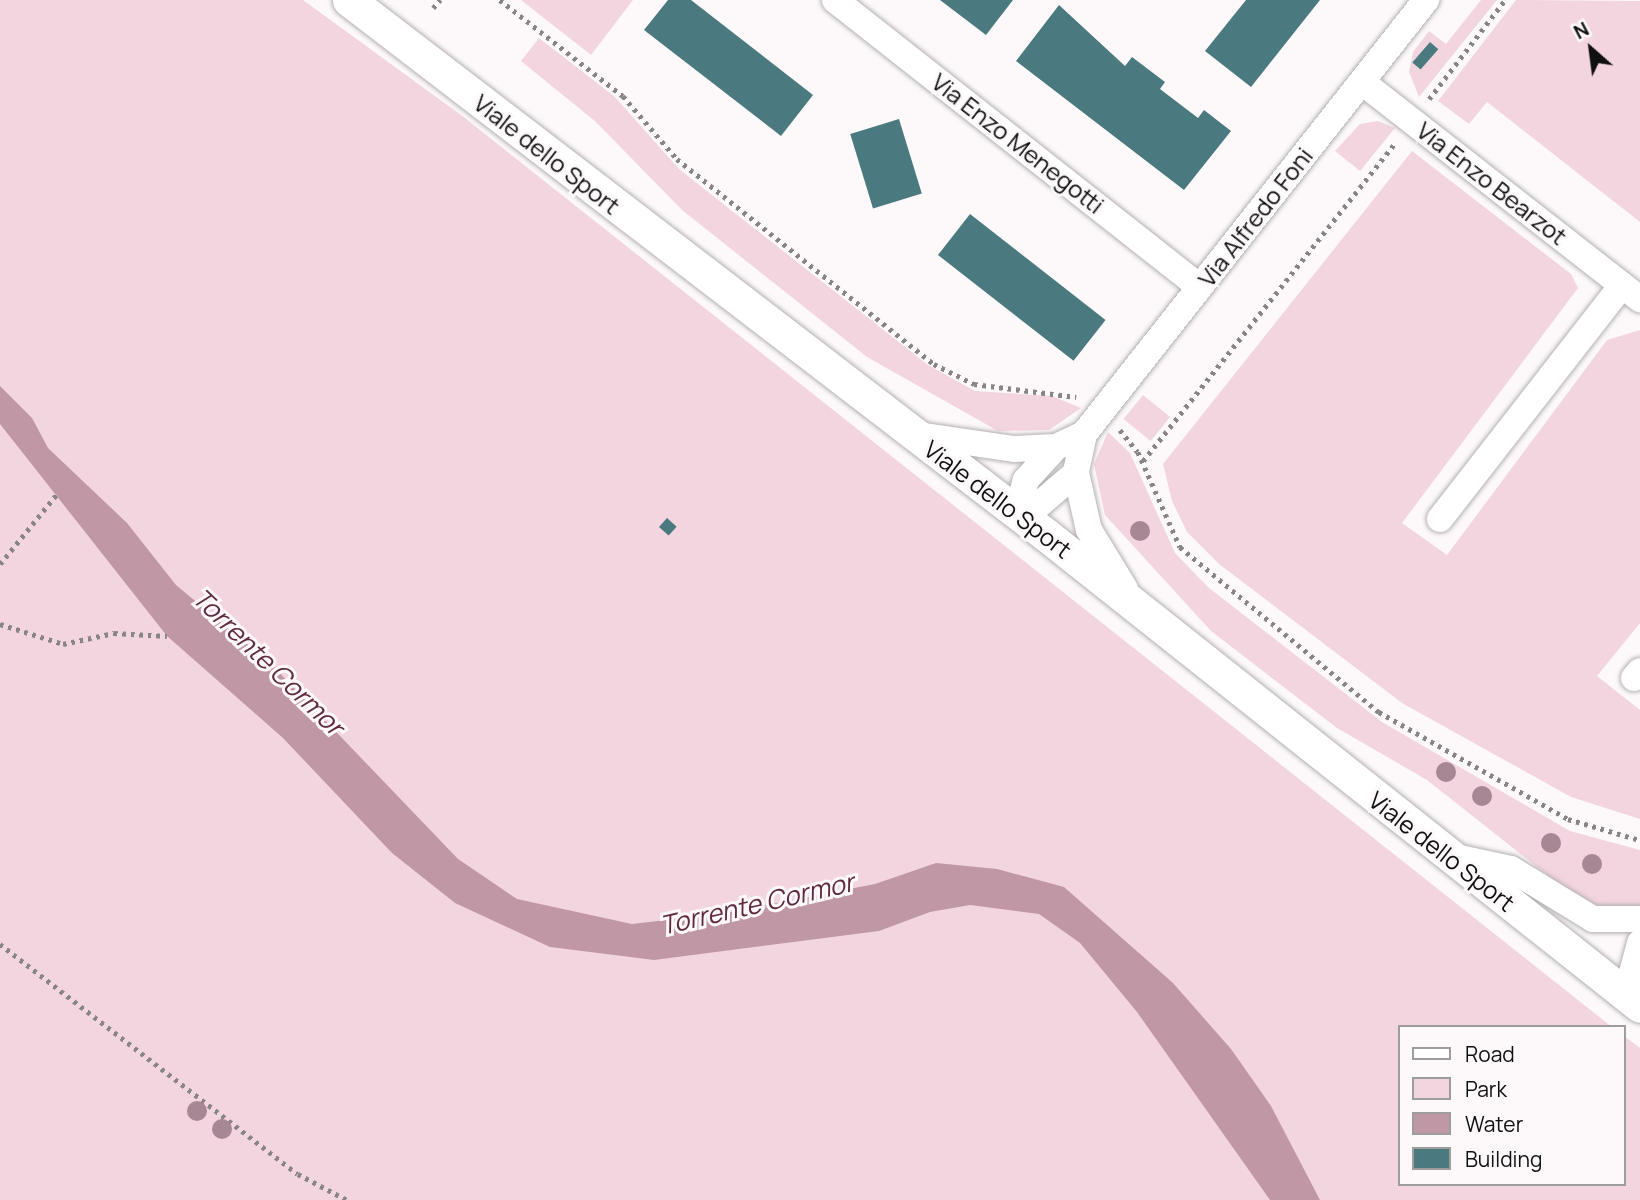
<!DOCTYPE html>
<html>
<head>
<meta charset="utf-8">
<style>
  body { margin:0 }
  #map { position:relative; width:1640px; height:1200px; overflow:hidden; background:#fdf9fa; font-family:Manrope,sans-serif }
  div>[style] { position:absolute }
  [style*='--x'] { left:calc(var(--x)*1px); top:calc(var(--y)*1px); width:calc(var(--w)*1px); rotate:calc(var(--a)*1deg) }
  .green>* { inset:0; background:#f3d5df; transform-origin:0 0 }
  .water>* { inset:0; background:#c097a5 }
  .building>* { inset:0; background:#4a797f; transform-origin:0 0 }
  .path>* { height:4.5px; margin-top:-2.25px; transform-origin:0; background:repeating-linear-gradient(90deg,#888586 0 3.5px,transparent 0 8.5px) }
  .roads { filter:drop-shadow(0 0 2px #b4b0b1) drop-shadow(0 0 2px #b4b0b1) }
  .minor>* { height:26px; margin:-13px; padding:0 13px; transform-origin:13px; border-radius:13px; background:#fff }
  .tertiary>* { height:33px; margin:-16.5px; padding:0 16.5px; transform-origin:16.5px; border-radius:16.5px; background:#fff }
  .trees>* { width:20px; height:20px; margin:-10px; border-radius:50%; background:#a68793 }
  span { translate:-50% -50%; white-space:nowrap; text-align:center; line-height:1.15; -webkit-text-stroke:6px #fdf9fa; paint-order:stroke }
  .street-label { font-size:24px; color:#111010 }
  .water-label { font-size:26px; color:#5f2a40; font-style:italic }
  .legend { position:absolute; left:1398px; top:1025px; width:228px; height:161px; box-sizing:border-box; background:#fdf9fa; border:2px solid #9f9c9c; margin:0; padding:9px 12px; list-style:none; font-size:21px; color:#111010 }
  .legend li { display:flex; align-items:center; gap:14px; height:35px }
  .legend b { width:35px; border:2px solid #9f9c9c }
  .north { position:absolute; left:1556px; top:14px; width:70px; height:70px; -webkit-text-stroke:5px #fdf9fa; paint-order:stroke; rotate:332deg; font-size:19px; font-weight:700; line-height:28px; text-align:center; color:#111010 }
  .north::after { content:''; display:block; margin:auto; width:24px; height:32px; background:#111010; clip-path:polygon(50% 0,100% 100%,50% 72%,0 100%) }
</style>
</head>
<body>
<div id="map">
  <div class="green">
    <i style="clip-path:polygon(0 0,303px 0,461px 115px,1612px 1027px,1400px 1027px,1400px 1184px,1624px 1184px,1624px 1036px,1640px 1048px,1640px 1200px,0 1200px)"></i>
    <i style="clip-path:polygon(521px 0,633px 0,591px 55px)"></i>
    <i style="clip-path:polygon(1481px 0,1497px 0,1419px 97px,1409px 72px,1413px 52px,1429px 31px,1446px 44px)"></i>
    <i style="clip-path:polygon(1516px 0,1640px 1px,1640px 222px,1487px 102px,1469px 124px,1438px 101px)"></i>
    <i style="clip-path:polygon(539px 38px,615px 97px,679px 169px,928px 365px,975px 391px,1052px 396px,1081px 408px,1049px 430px,998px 431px,867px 357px,682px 210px,596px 122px,521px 61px)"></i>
    <i style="clip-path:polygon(1378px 121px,1395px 128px,1360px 171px,1335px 151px,1360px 124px)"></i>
    <i style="clip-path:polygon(1412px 151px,1571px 274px,1578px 288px,1402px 523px,1447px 555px,1607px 340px,1640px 330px,1640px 623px,1597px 676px,1640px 710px,1640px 819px,1571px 797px,1402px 703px,1219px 564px,1187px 532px,1172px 501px,1163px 464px)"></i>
    <i style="left:1143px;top:395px;width:35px;height:31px;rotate:39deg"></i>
    <i style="clip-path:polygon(1108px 432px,1130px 453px,1175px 553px,1209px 588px,1382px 722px,1570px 831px,1640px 850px,1640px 910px,1599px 907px,1561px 886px,1427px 780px,1337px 728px,1211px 631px,1105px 515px,1094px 464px)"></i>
  </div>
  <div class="water">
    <i style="clip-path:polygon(0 386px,32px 418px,48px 448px,127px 523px,176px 585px,271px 664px,458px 859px,517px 899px,632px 924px,726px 913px,875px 884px,936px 863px,997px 869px,1064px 887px,1173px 983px,1231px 1049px,1271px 1106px,1320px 1200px,1270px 1200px,1137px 1012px,1080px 943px,1039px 914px,970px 905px,930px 912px,879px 931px,654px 960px,550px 947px,455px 903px,392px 853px,283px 738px,167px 636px,0 424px)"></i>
  </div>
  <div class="building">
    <i style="clip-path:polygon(668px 0,691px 0,813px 95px,781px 136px,644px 30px)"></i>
    <i style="clip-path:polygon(940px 0,1013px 0,986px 35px)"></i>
    <i style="clip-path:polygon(1246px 0,1320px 0,1251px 87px,1205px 51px)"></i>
    <i style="clip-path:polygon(1059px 5px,1125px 66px,1132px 57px,1165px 82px,1160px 89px,1198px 118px,1204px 110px,1231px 131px,1184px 190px,1016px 61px)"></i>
    <i style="left:1430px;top:42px;width:11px;height:27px;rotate:41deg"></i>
    <i style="left:899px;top:119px;width:78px;height:51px;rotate:73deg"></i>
    <i style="left:970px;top:214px;width:172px;height:52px;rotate:38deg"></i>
    <i style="left:667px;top:518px;width:13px;height:12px;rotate:42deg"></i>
  </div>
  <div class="path">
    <i style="--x:500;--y:0;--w:156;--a:38"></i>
    <i style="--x:623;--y:96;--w:83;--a:49.4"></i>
    <i style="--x:677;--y:159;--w:329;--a:38.6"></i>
    <i style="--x:934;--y:364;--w:45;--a:26.6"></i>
    <i style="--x:974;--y:384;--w:103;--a:7.3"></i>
    <i style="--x:433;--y:8;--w:11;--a:-49"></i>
    <i style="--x:1429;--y:99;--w:125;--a:-52.5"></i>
    <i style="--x:1120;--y:430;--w:28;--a:51"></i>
    <i style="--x:1138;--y:452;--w:104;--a:66.1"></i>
    <i style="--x:1180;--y:547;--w:259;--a:39.7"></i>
    <i style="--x:1379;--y:712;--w:217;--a:29.5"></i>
    <i style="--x:1568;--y:819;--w:75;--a:16.3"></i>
    <i style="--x:1143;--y:461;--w:407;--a:-51.6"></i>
    <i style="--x:0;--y:564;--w:89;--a:-50.9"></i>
    <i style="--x:0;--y:624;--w:66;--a:17.6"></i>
    <i style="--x:63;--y:644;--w:52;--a:-12.2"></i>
    <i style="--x:114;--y:633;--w:53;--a:3.2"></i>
    <i style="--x:0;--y:944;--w:376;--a:37.7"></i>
    <i style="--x:298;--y:1174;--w:55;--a:28"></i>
  </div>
  <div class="roads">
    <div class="minor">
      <i style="--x:835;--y:0;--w:464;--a:38.2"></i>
      <i style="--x:1362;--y:82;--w:353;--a:38"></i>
      <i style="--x:1084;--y:434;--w:40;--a:102"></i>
      <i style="--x:1076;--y:473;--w:58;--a:77.2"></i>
      <i style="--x:1089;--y:530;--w:69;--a:58.6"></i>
      <i style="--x:918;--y:435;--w:97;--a:8.3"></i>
      <i style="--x:1014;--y:449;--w:42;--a:-2.7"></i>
      <i style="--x:1056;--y:447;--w:31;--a:-25"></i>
      <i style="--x:1084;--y:434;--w:553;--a:-51.76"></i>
      <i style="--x:1056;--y:447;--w:45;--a:132.3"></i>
      <i style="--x:1026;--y:480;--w:34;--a:107"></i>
      <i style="--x:1016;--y:512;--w:19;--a:-12"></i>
      <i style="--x:1035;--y:508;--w:54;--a:-40.5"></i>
      <i style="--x:1440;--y:519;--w:296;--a:-52.1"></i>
      <i style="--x:1634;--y:678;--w:9;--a:-49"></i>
      <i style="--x:1455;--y:857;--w:57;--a:12.1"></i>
      <i style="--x:1511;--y:869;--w:96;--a:31.4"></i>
      <i style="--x:1593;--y:919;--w:47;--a:0"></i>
      <i style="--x:1626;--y:995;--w:54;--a:-74.9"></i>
    </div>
    <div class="tertiary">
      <i style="--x:349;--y:0;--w:877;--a:37.5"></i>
      <i style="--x:1045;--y:534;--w:759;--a:38.42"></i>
    </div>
  </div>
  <div class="trees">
    <i style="left:1140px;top:531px"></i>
    <i style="left:1446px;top:772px"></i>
    <i style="left:1482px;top:796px"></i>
    <i style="left:1551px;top:843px"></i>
    <i style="left:1592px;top:864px"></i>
    <i style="left:197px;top:1111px"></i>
    <i style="left:222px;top:1129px"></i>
  </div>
  <div class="street-label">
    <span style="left:1018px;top:143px;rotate:38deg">Via Enzo Menegotti</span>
    <span style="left:547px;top:154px;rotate:38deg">Viale dello Sport</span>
    <span style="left:1492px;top:183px;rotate:38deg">Via Enzo Bearzot</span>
    <span style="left:1255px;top:217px;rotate:-52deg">Via Alfredo Foni</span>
    <span style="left:998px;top:499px;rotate:37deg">Viale dello Sport</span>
    <span style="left:1442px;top:851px;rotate:38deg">Viale dello Sport</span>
  </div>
  <div class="water-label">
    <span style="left:268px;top:662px;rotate:44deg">Torrente Cormor</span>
    <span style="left:757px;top:904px;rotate:-13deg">Torrente Cormor</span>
  </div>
  <ul class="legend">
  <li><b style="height:9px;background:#fff"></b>Road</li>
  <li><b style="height:19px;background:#f3d5df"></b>Park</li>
  <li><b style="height:19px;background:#c097a5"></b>Water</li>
  <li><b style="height:19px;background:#4a797f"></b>Building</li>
  </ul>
  <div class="north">N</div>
</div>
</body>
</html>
